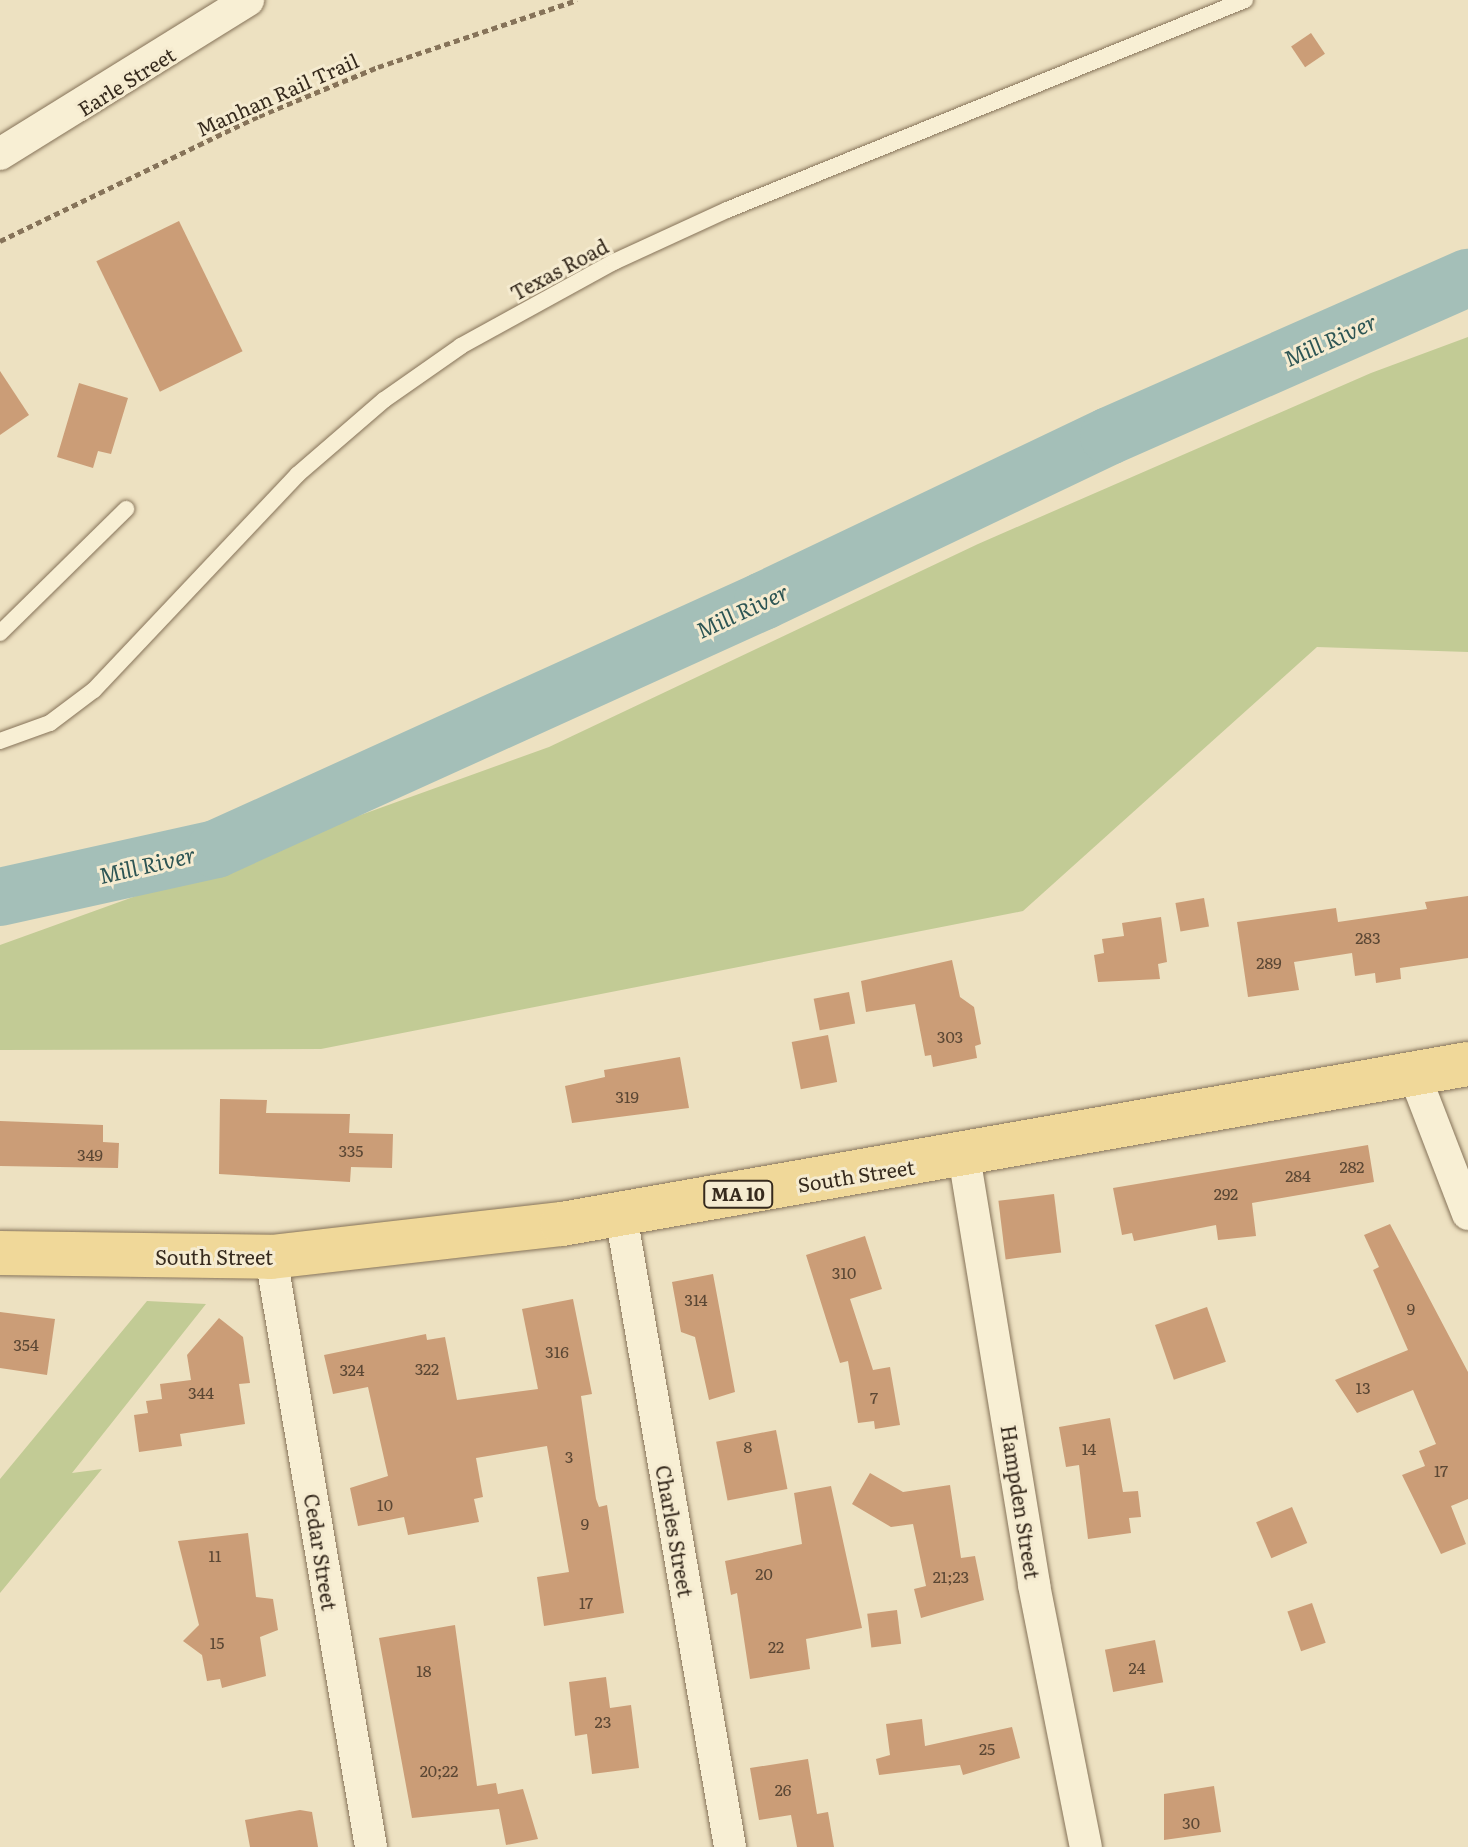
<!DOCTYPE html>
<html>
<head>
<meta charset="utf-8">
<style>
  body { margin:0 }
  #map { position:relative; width:1468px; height:1847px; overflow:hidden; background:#ede1c1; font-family:Literata,serif }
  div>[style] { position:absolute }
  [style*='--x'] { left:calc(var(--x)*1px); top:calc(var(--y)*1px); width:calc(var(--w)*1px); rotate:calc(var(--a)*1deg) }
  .green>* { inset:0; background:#c2cb95 }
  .river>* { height:58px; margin:-29px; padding:0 29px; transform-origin:29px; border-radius:29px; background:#a4bfb8 }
  .building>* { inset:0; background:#cb9d77; transform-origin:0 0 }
  .path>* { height:5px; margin-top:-2.5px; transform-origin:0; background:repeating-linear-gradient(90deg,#867359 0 6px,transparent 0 10px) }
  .roads { filter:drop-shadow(0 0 2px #867359) drop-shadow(0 0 2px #867359) }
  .lane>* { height:16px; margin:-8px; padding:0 8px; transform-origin:8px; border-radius:8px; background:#f8efd4 }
  .street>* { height:32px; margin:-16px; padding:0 16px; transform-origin:16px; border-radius:16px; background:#f8efd4 }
  .primary>* { height:44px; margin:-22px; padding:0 22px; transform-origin:22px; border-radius:22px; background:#f0d899 }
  span { translate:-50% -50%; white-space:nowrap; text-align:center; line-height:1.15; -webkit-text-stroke:6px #f5ebd0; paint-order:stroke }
  .number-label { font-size:16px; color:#5b4734 }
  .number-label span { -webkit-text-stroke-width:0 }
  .shield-label span { padding:2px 6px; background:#f5ebd0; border:2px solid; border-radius:6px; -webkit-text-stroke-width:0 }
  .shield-label { font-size:18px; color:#362a1d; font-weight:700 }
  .street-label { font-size:20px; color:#362a1d }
  .water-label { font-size:22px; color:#2d5554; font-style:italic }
</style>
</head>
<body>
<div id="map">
  <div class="green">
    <i style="clip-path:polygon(1468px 337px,1468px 652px,1317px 647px,1023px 911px,321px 1049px,0 1050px,0 945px,549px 747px,978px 544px,1371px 373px)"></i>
    <i style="clip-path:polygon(147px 1301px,206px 1304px,72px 1473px,102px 1469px,0 1593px,0 1479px)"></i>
  </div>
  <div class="river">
    <i style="--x:0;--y:897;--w:221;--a:-12.5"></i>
    <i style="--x:216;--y:849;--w:601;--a:-24.39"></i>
    <i style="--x:763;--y:601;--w:383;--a:-25.5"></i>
    <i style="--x:1109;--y:436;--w:392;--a:-23.8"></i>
  </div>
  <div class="building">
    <i style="left:1311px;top:33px;width:25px;height:24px;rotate:56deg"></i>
    <i style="left:179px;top:221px;width:145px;height:92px;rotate:64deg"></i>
    <i style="clip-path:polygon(0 371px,29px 415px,0 435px)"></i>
    <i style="clip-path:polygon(79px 383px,128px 398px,111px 454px,98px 451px,93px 468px,57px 457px)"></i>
    <i style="clip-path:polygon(1468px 896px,1468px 958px,1400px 968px,1401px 979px,1376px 983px,1375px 973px,1355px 976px,1352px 953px,1294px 962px,1299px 990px,1248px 997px,1237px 922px,1336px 908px,1338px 922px,1427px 909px,1425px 902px)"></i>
    <i style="left:1204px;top:898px;width:29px;height:29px;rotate:80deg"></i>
    <i style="clip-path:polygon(1161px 917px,1167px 962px,1158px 964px,1160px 979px,1098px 982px,1094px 955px,1104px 953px,1102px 939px,1124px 936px,1122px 923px)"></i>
    <i style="clip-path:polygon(952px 960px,960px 997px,974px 1007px,981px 1044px,975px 1046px,977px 1058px,933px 1067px,931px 1055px,925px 1056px,915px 1004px,866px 1012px,861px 981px)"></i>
    <i style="left:849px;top:992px;width:32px;height:36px;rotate:79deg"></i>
    <i style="left:828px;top:1035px;width:48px;height:37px;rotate:79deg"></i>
    <i style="clip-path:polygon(680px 1057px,689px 1108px,572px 1123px,565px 1086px,605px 1077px,604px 1070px)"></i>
    <i style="clip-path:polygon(220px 1099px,267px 1100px,266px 1113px,350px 1114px,349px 1133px,393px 1134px,392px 1168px,351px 1167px,350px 1182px,219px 1174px)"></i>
    <i style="clip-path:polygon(0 1121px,103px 1125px,103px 1142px,119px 1143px,118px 1168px,0 1166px)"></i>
    <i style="clip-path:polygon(1368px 1145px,1374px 1182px,1252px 1203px,1256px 1236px,1218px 1240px,1216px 1225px,1134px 1241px,1132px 1233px,1122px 1235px,1113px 1188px)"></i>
    <i style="left:1054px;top:1194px;width:59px;height:56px;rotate:83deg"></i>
    <i style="clip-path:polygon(1390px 1224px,1468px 1372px,1468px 1499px,1451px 1506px,1466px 1544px,1441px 1554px,1402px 1475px,1425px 1466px,1419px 1451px,1436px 1444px,1413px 1390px,1357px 1413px,1335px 1380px,1408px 1350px,1373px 1270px,1379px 1267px,1364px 1235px)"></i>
    <i style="clip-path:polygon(865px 1236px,882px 1289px,850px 1299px,873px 1370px,890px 1367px,900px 1425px,875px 1429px,874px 1421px,858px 1423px,848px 1361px,840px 1363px,806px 1255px)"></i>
    <i style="clip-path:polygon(713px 1274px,735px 1392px,709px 1400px,695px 1337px,681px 1332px,672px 1282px)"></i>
    <i style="clip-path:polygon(573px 1299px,592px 1394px,581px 1396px,596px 1499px,599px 1507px,607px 1505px,624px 1613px,544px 1626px,537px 1577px,569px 1572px,547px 1446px,476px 1458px,483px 1497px,474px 1499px,479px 1522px,408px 1535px,404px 1517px,358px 1526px,350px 1488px,388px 1476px,368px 1387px,333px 1394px,324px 1355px,426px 1334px,427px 1340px,445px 1337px,457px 1400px,538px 1389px,522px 1309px)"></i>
    <i style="left:1207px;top:1307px;width:58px;height:55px;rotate:71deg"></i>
    <i style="clip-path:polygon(0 1312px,55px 1319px,47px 1375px,0 1368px)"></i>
    <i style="clip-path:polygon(219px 1318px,243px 1337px,250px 1383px,239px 1384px,245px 1424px,180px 1434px,182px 1446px,139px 1452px,134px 1415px,148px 1413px,146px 1401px,162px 1399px,160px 1384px,191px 1380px,187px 1355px)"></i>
    <i style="clip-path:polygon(1110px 1418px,1123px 1492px,1138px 1491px,1141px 1517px,1129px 1518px,1131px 1533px,1088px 1539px,1079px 1465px,1066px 1467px,1059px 1427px)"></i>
    <i style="left:776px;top:1430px;width:60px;height:61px;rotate:79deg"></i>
    <i style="clip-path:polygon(870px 1473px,903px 1492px,950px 1485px,961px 1558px,975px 1556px,984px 1600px,921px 1618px,914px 1589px,926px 1586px,913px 1524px,891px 1527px,852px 1504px)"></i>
    <i style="clip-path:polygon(831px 1486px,862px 1628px,806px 1639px,810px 1669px,750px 1679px,737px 1593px,731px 1595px,725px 1561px,802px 1544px,794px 1493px)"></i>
    <i style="left:1292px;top:1507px;width:39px;height:39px;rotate:67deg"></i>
    <i style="clip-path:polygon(248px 1533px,256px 1597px,273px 1599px,278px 1630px,260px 1637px,266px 1676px,222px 1688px,220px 1679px,207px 1681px,202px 1655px,183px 1641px,199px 1625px,178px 1541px)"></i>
    <i style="left:1312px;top:1603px;width:42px;height:26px;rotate:71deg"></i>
    <i style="left:897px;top:1610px;width:34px;height:30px;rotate:83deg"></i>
    <i style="clip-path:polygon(455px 1625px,477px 1786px,496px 1783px,498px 1794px,523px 1789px,538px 1839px,506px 1845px,499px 1809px,412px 1818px,379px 1638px)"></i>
    <i style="left:1155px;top:1640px;width:43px;height:51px;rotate:79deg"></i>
    <i style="clip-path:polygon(606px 1677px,610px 1708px,631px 1705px,639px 1768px,592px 1774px,587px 1734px,575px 1736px,569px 1682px)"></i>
    <i style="clip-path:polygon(922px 1719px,925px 1746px,1012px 1727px,1020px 1758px,963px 1775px,960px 1765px,879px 1775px,876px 1759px,890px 1755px,886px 1724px)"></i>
    <i style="clip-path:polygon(808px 1759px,817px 1814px,828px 1812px,834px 1847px,797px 1847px,791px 1815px,759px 1820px,750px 1768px)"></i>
    <i style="clip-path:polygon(1214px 1786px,1221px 1832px,1164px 1840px,1164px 1794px)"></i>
    <i style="clip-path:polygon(300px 1810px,312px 1812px,318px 1847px,250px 1847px,245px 1820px)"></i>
  </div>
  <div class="path">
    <i style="--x:0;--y:241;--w:288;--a:-25.8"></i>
    <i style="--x:259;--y:116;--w:129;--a:-22.4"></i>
    <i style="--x:378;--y:67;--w:210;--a:-18.6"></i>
  </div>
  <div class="roads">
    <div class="lane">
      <i style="--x:0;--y:633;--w:177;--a:-44.5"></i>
      <i style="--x:0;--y:741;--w:53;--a:-19.8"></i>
      <i style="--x:50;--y:723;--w:55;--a:-36.9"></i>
      <i style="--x:94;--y:690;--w:296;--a:-46.6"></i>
      <i style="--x:297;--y:475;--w:115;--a:-40.8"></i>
      <i style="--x:384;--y:400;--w:94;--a:-35"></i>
      <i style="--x:461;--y:346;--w:175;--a:-28.8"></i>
      <i style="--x:614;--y:262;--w:124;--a:-24.7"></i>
      <i style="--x:727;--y:210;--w:559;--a:-22.07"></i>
    </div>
    <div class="street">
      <i style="--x:0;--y:154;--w:292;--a:-31.8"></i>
      <i style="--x:1414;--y:1074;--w:150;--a:68.9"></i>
      <i style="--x:964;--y:1156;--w:435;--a:80.7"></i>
      <i style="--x:1034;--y:1585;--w:267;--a:78.8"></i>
      <i style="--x:621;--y:1215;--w:641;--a:80.21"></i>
      <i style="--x:271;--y:1257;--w:598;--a:80.38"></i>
    </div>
    <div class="primary">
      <i style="--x:0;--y:1253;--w:271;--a:0.8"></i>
      <i style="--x:271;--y:1257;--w:293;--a:-6.5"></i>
      <i style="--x:562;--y:1224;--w:920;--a:-10.02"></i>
    </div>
  </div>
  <div class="number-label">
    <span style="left:1368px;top:937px">283</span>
    <span style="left:1269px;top:962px">289</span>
    <span style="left:950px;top:1036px">303</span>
    <span style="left:627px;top:1096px">319</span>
    <span style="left:351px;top:1150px">335</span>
    <span style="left:90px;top:1154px">349</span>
    <span style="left:1352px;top:1166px">282</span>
    <span style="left:1298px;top:1175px">284</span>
    <span style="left:1226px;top:1193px">292</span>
    <span style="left:844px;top:1272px">310</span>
    <span style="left:696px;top:1299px">314</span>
    <span style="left:1411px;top:1308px">9</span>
    <span style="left:26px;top:1344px">354</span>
    <span style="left:557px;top:1351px">316</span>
    <span style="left:427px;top:1368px">322</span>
    <span style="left:352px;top:1369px">324</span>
    <span style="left:1363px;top:1387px">13</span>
    <span style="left:201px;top:1392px">344</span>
    <span style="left:874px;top:1397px">7</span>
    <span style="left:748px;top:1446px">8</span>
    <span style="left:1089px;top:1448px">14</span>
    <span style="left:569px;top:1456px">3</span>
    <span style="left:1441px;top:1470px">17</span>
    <span style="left:385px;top:1504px">10</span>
    <span style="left:585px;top:1523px">9</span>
    <span style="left:215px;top:1555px">11</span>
    <span style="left:764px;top:1573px">20</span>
    <span style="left:951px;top:1576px">21;23</span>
    <span style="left:586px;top:1602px">17</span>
    <span style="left:217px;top:1642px">15</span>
    <span style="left:776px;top:1646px">22</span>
    <span style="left:1137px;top:1667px">24</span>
    <span style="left:424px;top:1670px">18</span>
    <span style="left:603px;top:1721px">23</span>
    <span style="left:987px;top:1748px">25</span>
    <span style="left:439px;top:1770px">20;22</span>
    <span style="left:783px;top:1789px">26</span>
    <span style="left:1191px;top:1822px">30</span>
  </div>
  <div class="shield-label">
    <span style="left:738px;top:1194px">MA 10</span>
  </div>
  <div class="street-label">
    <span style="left:126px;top:81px;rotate:-32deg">Earle Street</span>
    <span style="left:277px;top:94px;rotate:-24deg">Manhan Rail Trail</span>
    <span style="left:559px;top:269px;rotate:-28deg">Texas Road</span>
    <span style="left:856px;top:1175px;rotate:-9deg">South Street</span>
    <span style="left:214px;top:1256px">South Street</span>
    <span style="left:1021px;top:1502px;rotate:81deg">Hampden Street</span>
    <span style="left:675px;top:1531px;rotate:80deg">Charles Street</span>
    <span style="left:321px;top:1552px;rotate:81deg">Cedar Street</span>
  </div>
  <div class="water-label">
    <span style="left:1330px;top:339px;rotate:-24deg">Mill River</span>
    <span style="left:742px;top:610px;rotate:-25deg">Mill River</span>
    <span style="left:147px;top:864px;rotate:-13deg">Mill River</span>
  </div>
</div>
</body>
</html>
